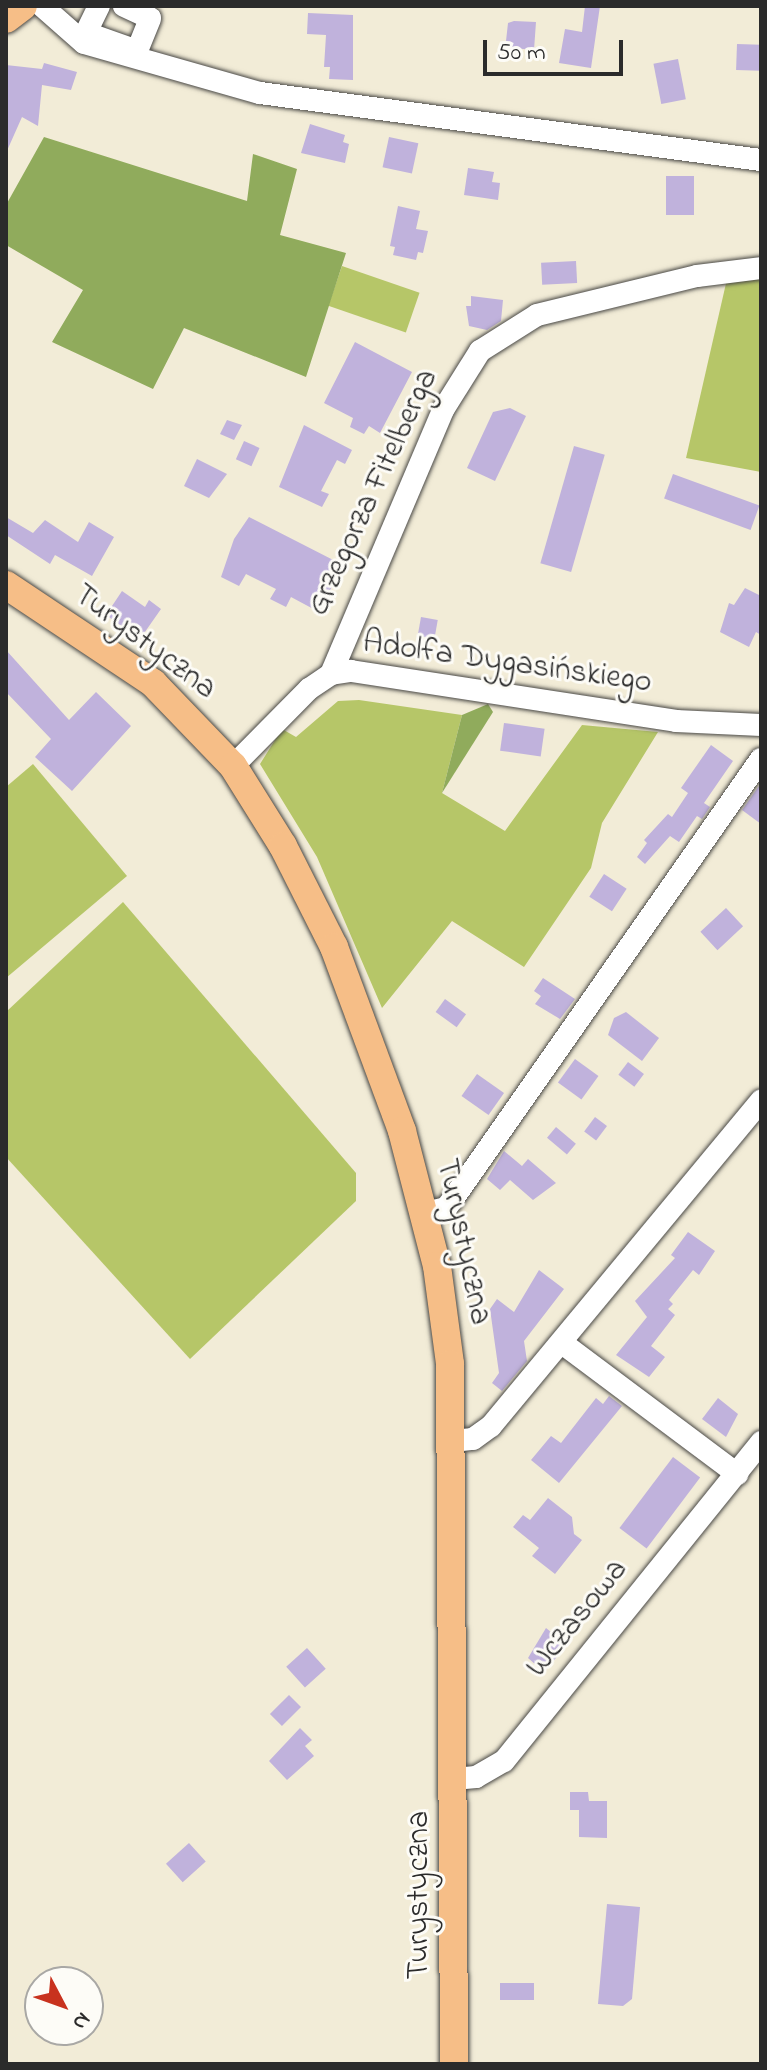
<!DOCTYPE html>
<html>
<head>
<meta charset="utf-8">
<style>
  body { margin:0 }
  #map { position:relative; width:767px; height:2070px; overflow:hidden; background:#f2ecd7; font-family:"Indie Flower",sans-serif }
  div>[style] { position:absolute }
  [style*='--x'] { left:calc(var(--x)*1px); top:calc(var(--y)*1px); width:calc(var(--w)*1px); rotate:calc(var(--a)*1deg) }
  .green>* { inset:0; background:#b6c668; transform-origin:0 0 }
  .forest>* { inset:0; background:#90ab5c }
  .building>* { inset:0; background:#c0b2dc; transform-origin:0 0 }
  .roads { filter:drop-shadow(0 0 2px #494845) drop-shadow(0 0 2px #494845) }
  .minor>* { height:22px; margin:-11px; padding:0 11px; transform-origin:11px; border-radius:11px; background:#fff }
  .major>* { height:28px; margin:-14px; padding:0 14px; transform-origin:14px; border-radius:14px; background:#f6be87 }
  span { translate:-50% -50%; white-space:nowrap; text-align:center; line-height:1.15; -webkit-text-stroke:6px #fdfcf7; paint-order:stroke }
  .street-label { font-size:32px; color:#2b2b2b }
  .frame { position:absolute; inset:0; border:8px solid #2b2b2b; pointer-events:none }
  .north { position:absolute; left:24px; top:1966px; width:80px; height:80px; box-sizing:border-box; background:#fdfcf7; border:2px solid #a9a8a5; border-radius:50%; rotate:131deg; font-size:22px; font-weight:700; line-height:32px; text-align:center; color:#2b2b2b }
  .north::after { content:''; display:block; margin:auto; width:28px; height:36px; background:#c8321e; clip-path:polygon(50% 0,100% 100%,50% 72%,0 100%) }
  .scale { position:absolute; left:483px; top:40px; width:140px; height:36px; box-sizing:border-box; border:4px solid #2b2b2b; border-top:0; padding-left:10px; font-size:24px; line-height:28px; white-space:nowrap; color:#2b2b2b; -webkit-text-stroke:6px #fdfcf7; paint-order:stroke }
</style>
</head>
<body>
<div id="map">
  <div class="green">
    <i style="left:342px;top:266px;width:82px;height:42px;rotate:19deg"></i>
    <i style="clip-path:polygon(761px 274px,761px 472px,686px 458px,727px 279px)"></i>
    <i style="clip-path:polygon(359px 700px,462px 715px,442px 793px,505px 831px,582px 725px,658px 732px,602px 823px,591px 868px,524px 967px,452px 921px,382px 1008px,317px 857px,260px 764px,282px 729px,296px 737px,338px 701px)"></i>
    <i style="clip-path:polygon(33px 764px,127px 876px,6px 978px,6px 787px)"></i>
    <i style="clip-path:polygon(123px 902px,356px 1173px,356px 1201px,190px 1359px,6px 1157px,6px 1012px)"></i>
  </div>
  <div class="forest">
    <i style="clip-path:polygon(44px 137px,247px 201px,253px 154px,297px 169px,280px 235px,346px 253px,306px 377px,184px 328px,153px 389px,52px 342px,83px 290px,6px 245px,6px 205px)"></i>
    <i style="clip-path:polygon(488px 704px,493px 712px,442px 793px,462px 715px)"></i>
  </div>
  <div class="building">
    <i style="clip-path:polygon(585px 6px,600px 6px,591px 68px,559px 63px,565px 29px,582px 32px)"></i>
    <i style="clip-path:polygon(308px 13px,353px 15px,353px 80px,329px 79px,330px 67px,324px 67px,326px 35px,307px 34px)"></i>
    <i style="clip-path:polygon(514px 21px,536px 22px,534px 50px,512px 48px,512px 42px,506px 41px,508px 23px)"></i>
    <i style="left:737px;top:44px;width:24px;height:26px;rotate:2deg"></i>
    <i style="left:678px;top:59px;width:41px;height:25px;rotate:79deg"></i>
    <i style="clip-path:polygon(44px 63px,77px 72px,71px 90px,42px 85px,38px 126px,22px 117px,6px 153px,6px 65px,42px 69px)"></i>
    <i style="clip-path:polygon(310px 124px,345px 135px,343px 142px,349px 144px,345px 163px,301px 153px)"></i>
    <i style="left:389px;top:137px;width:30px;height:31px;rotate:12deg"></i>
    <i style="clip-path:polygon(468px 168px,494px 172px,492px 182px,500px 183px,498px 200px,464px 195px)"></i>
    <i style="left:666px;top:176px;width:28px;height:39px"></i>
    <i style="clip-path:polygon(398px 206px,420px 211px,416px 229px,428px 231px,423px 253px,418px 252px,416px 260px,393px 255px,395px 247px,390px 246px)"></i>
    <i style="left:576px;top:261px;width:22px;height:35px;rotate:87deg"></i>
    <i style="clip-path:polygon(471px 296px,503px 300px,501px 321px,487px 330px,469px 326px,466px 306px,471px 306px)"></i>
    <i style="clip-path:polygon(355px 342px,412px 372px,380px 433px,369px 426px,364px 434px,350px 427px,353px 418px,324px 403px)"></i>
    <i style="clip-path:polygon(510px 408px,526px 416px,495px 481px,467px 468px,493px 412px)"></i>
    <i style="clip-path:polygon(227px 420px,242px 425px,234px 440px,220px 434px)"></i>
    <i style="clip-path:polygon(304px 425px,352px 450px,345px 464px,337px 460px,321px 491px,329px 494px,322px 507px,279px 487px)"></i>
    <i style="left:244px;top:441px;width:17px;height:20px;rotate:24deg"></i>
    <i style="left:574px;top:446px;width:32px;height:122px;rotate:16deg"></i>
    <i style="clip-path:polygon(197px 459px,227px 474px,209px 498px,184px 486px)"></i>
    <i style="left:673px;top:474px;width:92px;height:26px;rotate:20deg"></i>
    <i style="clip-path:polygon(6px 517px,33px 533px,45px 520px,78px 542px,89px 522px,114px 537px,92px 576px,55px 555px,50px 564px,6px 535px)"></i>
    <i style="clip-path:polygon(249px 517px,343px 565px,319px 612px,291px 597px,286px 607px,270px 599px,276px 589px,246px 574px,239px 586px,221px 577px,234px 539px)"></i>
    <i style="clip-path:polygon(745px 588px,761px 596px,761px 635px,756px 632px,749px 647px,720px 632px,729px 603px,734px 605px)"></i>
    <i style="clip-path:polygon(122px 591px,145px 607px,149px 600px,161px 609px,140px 639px,106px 615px)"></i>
    <i style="left:421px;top:617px;width:17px;height:19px;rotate:10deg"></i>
    <i style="clip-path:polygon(6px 650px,69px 720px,96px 692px,131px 726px,72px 791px,35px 757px,51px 739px,6px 692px)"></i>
    <i style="left:504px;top:723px;width:41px;height:28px;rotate:8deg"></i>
    <i style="clip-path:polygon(711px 745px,733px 761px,704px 803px,710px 807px,702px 819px,697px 816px,679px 842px,670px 836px,645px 864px,637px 857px,647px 843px,644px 840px,668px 814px,672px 817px,688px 793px,681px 788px)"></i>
    <i style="clip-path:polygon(761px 783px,761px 824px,742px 810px)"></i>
    <i style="left:604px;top:874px;width:27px;height:27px;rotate:33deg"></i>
    <i style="left:726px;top:908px;width:25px;height:35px;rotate:47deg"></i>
    <i style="clip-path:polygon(543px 978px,575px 999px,560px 1019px,535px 1004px,541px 996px,534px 991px)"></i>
    <i style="left:445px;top:999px;width:26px;height:16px;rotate:36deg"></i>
    <i style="clip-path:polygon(626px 1012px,659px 1038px,642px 1061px,608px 1035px,614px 1018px)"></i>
    <i style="left:575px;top:1059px;width:29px;height:29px;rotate:36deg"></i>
    <i style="left:628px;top:1062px;width:20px;height:16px;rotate:37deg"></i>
    <i style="left:477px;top:1074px;width:33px;height:27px;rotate:35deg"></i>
    <i style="left:595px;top:1117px;width:15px;height:18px;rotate:37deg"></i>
    <i style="left:556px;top:1127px;width:26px;height:14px;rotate:40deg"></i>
    <i style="clip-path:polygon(504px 1151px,522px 1166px,528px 1159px,556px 1183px,533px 1200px,510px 1180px,500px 1190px,487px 1179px)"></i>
    <i style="clip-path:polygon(688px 1232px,715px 1251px,699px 1275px,693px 1270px,669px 1300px,673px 1304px,668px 1309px,675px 1315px,651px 1346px,665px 1357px,649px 1377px,616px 1355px,647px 1317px,635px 1301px,675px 1258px,671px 1255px)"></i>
    <i style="clip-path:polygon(539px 1270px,564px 1289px,524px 1341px,527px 1361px,502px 1391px,492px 1383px,499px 1373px,490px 1309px,497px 1299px,514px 1312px)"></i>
    <i style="clip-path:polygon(609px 1396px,622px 1406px,559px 1483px,531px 1460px,551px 1436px,561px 1443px,596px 1398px,603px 1404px)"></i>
    <i style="clip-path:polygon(718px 1398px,738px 1414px,726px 1437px,702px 1419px)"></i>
    <i style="left:673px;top:1457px;width:34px;height:89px;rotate:37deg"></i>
    <i style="clip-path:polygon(548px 1498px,572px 1517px,574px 1534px,582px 1540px,555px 1574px,532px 1556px,539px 1548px,513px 1527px,523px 1515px,530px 1520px)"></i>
    <i style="clip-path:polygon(546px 1628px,567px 1645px,544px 1672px,528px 1658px)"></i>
    <i style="left:307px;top:1648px;width:28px;height:28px;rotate:48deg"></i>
    <i style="left:289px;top:1695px;width:17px;height:27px;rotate:45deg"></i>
    <i style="clip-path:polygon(300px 1728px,312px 1740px,305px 1746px,314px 1756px,287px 1780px,269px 1761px)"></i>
    <i style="clip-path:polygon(570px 1792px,588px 1792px,589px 1801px,607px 1801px,607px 1838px,579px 1837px,579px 1810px,570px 1810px)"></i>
    <i style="left:189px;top:1843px;width:25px;height:31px;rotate:48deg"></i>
    <i style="clip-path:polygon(607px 1904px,640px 1907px,632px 1999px,623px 2006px,598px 2004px)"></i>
    <i style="left:500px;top:1983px;width:34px;height:17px"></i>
  </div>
  <div class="roads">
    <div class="minor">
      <i style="--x:42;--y:6;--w:56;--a:41.4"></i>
      <i style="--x:84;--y:43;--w:183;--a:15.9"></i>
      <i style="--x:260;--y:93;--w:505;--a:7.62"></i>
      <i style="--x:99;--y:6;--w:30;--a:116"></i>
      <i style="--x:86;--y:33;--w:54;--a:19.4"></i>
      <i style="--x:137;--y:51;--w:35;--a:-68"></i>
      <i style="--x:150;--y:18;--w:29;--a:-155"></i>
      <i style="--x:331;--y:674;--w:287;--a:-67"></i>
      <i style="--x:443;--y:410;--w:70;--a:-57.9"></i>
      <i style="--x:480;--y:351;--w:67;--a:-32.3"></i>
      <i style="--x:537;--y:315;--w:165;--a:-13.7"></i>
      <i style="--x:697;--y:276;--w:64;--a:-7.1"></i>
      <i style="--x:233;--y:766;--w:108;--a:-45.4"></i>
      <i style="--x:309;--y:689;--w:27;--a:-34"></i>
      <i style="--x:331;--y:674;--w:20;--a:-9"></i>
      <i style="--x:351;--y:671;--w:329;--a:8.7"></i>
      <i style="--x:676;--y:721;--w:85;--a:2.7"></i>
      <i style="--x:425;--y:1213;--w:22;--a:-13"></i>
      <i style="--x:446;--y:1208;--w:11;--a:-52"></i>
      <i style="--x:453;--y:1199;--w:537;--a:-55.01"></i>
      <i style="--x:562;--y:1343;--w:219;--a:36.8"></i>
      <i style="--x:453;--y:1441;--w:20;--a:-6"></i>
      <i style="--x:473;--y:1439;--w:22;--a:-36"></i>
      <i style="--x:491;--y:1426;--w:423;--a:-50.3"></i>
      <i style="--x:454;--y:1779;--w:22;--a:-5"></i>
      <i style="--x:476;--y:1777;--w:32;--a:-30"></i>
      <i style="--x:504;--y:1761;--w:410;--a:-51.1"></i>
    </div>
    <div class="major">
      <i style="--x:6;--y:19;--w:21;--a:-37"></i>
      <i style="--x:6;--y:585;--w:177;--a:33.7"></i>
      <i style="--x:153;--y:683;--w:115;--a:46.1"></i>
      <i style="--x:233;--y:766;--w:94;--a:58"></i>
      <i style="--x:283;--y:846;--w:113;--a:63.2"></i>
      <i style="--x:334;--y:947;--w:196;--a:69.7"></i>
      <i style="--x:402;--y:1131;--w:139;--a:75.5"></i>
      <i style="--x:437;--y:1266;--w:99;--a:82.4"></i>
      <i style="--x:450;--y:1364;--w:700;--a:89.67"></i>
    </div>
  </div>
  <div class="street-label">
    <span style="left:374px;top:493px;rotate:-65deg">Grzegorza Fitelberga</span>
    <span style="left:144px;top:643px;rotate:37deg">Turystyczna</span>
    <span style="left:507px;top:664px;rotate:8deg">Adolfa Dygasińskiego</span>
    <span style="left:462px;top:1242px;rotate:78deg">Turystyczna</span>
    <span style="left:578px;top:1619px;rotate:-51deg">Wczasowa</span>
    <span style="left:420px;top:1895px;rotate:-90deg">Turystyczna</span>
  </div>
  <div class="frame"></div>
  <div class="north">N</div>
  <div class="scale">50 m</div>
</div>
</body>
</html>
